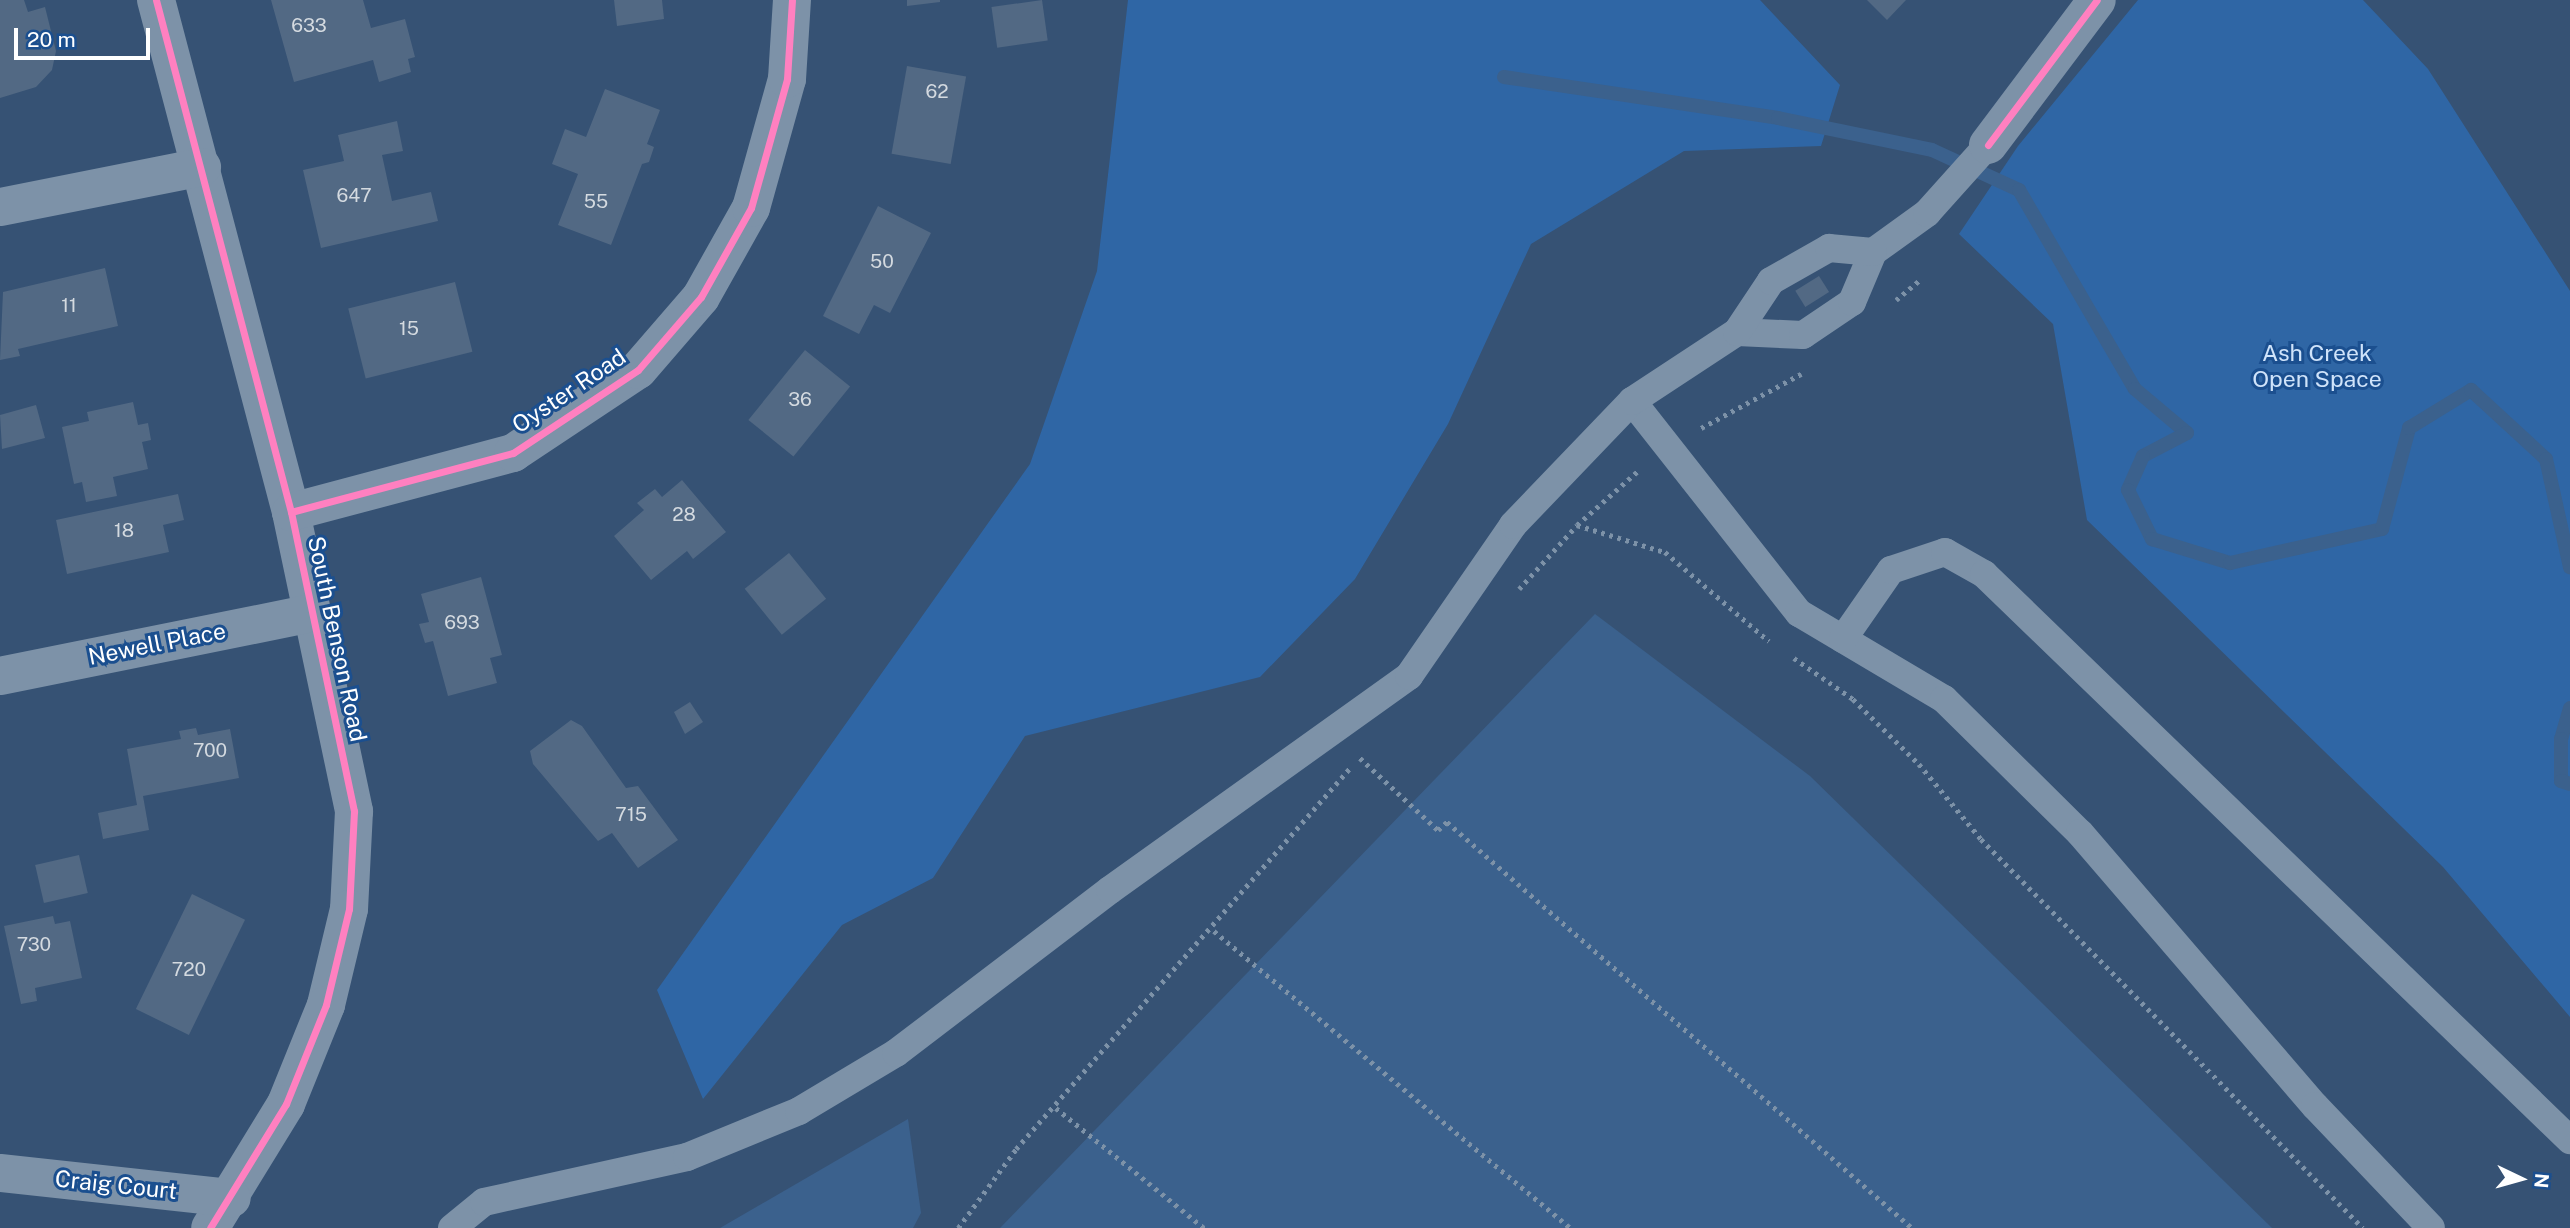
<!DOCTYPE html>
<html>
<head>
<meta charset="utf-8">
<style>
	body { margin:0 }
	#map { position:relative; width:2570px; height:1228px; overflow:hidden; background:#365274; font-family:"Public Sans",sans-serif }
	div>[style] { position:absolute }
	.green>* { inset:0; background:#2f66a5 }
	.water>* { inset:0; background:#3b618d }
	.stream>* { height:14px; margin:-7px; padding:0 7px; transform-origin:7px; border-radius:7px; background:#3b618d }
	.building>* { inset:0; background:#526984; transform-origin:0 0 }
	.path>* { height:4.5px; margin-top:-2.25px; transform-origin:0; background:repeating-linear-gradient(90deg,#7d92a8 0 3.5px,transparent 0 8.5px) }
	.service>* { height:28px; margin:-14px; padding:0 14px; transform-origin:14px; border-radius:14px; background:#7d92a8 }
	.minor>* { height:38px; margin:-19px; padding:0 19px; transform-origin:19px; border-radius:19px; background:#7d92a8 }
	.cycleway>* { height:7px; margin:-3.5px; padding:0 3.5px; transform-origin:3.5px; border-radius:3.5px; background:#ff80c0 }
	span { translate:-50% -50%; white-space:nowrap; text-align:center; line-height:1.15; -webkit-text-stroke:6px #1b4f8f; paint-order:stroke }
	.number-label { font-size:19px; color:#d4dae0 }
	.number-label span { -webkit-text-stroke-width:0 }
	.park-label { font-size:23px; color:#cfe3fa }
	.street-label { font-size:23px; color:#fff }
	.north { position:absolute; left:2486px; top:1144px; width:70px; height:70px; -webkit-text-stroke:5px #1b4f8f; paint-order:stroke; rotate:95deg; font-size:19px; font-weight:700; line-height:28px; text-align:center; color:#fff }
	.north::after { content:''; display:block; margin:auto; width:24px; height:32px; background:#fff; clip-path:polygon(50% 0,100% 100%,50% 72%,0 100%) }
	.scale { position:absolute; left:14px; top:28px; width:136px; height:32px; box-sizing:border-box; border:4px solid #fff; border-top:0; padding-left:9px; font-size:21px; line-height:24px; white-space:nowrap; color:#fff; -webkit-text-stroke:5px #1b4f8f; paint-order:stroke }
</style>
</head>
<body>
<div id="map">
	<div class="green">
		<i style="clip-path:polygon(1128px 0,1760px 0,1840px 85px,1821px 146px,1684px 151px,1531px 244px,1448px 424px,1355px 579px,1260px 677px,1025px 736px,933px 878px,842px 925px,703px 1099px,657px 990px,1030px 464px,1097px 271px)"></i>
		<i style="clip-path:polygon(2138px 0,2363px 0,2428px 69px,2570px 291px,2570px 1017px,2443px 867px,2087px 520px,2053px 324px,1959px 234px,2018px 146px)"></i>
	</div>
	<div class="water">
		<i style="clip-path:polygon(1595px 614px,1810px 776px,2272px 1228px,1000px 1228px)"></i>
		<i style="clip-path:polygon(908px 1119px,921px 1213px,913px 1228px,720px 1228px)"></i>
	</div>
	<div class="stream">
		<i style="left:1504px;top:77px;width:277px;rotate:8.5deg"></i>
		<i style="left:1778px;top:118px;width:157px;rotate:11.7deg"></i>
		<i style="left:1932px;top:150px;width:96px;rotate:24.7deg"></i>
		<i style="left:2019px;top:190px;width:230px;rotate:59.8deg"></i>
		<i style="left:2135px;top:389px;width:68px;rotate:40.2deg"></i>
		<i style="left:2187px;top:433px;width:50px;rotate:152.4deg"></i>
		<i style="left:2143px;top:456px;width:37px;rotate:114deg"></i>
		<i style="left:2128px;top:490px;width:55px;rotate:63.9deg"></i>
		<i style="left:2152px;top:539px;width:82px;rotate:17.1deg"></i>
		<i style="left:2230px;top:563px;width:156px;rotate:-12.6deg"></i>
		<i style="left:2382px;top:529px;width:105px;rotate:-75deg"></i>
		<i style="left:2409px;top:428px;width:73px;rotate:-31.5deg"></i>
		<i style="left:2471px;top:390px;width:102px;rotate:42.6deg"></i>
		<i style="left:2546px;top:459px;width:111px;rotate:77.5deg"></i>
		<i style="left:2570px;top:708px;width:32px;rotate:106deg"></i>
		<i style="left:2561px;top:739px;width:42px;rotate:90deg"></i>
		<i style="left:2561px;top:781px;width:9px;rotate:18deg"></i>
	</div>
	<div class="building">
		<i style="clip-path:polygon(0 0,24px 0,28px 12px,45px 7px,56px 51px,52px 70px,36px 87px,0 98px)"></i>
		<i style="clip-path:polygon(271px 0,363px 0,371px 28px,405px 19px,415px 57px,408px 59px,411px 72px,379px 82px,373px 60px,294px 82px)"></i>
		<i style="clip-path:polygon(614px 0,662px 0,664px 19px,617px 26px)"></i>
		<i style="clip-path:polygon(907px 0,940px 0,940px 2px,907px 6px)"></i>
		<i style="left:1042px;top:0;width:41px;height:51px;rotate:82deg"></i>
		<i style="clip-path:polygon(1867px 0,1906px 0,1887px 20px)"></i>
		<i style="left:907px;top:66px;width:60px;height:89px;rotate:10deg"></i>
		<i style="clip-path:polygon(605px 89px,660px 110px,647px 144px,654px 147px,649px 162px,642px 164px,611px 245px,558px 225px,578px 174px,552px 164px,565px 129px,586px 137px)"></i>
		<i style="clip-path:polygon(397px 121px,403px 151px,382px 155px,392px 201px,431px 192px,438px 221px,321px 248px,303px 170px,344px 161px,338px 135px)"></i>
		<i style="clip-path:polygon(878px 206px,931px 233px,890px 313px,874px 305px,859px 334px,823px 316px)"></i>
		<i style="clip-path:polygon(105px 268px,118px 326px,18px 349px,20px 356px,0 360px,3px 292px)"></i>
		<i style="left:1819px;top:276px;width:19px;height:28px;rotate:58deg"></i>
		<i style="left:455px;top:282px;width:72px;height:110px;rotate:76deg"></i>
		<i style="left:805px;top:350px;width:58px;height:90px;rotate:39deg"></i>
		<i style="clip-path:polygon(133px 402px,138px 425px,148px 423px,151px 440px,142px 442px,148px 469px,113px 477px,117px 496px,86px 502px,82px 482px,74px 484px,62px 427px,89px 421px,87px 412px)"></i>
		<i style="clip-path:polygon(36px 405px,45px 438px,2px 449px,0 415px)"></i>
		<i style="clip-path:polygon(682px 480px,726px 532px,693px 559px,687px 551px,651px 580px,614px 536px,644px 510px,637px 503px,655px 489px,662px 497px)"></i>
		<i style="clip-path:polygon(178px 494px,184px 520px,163px 525px,169px 552px,67px 574px,56px 520px)"></i>
		<i style="left:789px;top:553px;width:59px;height:57px;rotate:51deg"></i>
		<i style="clip-path:polygon(481px 577px,502px 655px,490px 658px,497px 683px,448px 696px,433px 641px,425px 643px,419px 624px,429px 622px,421px 594px)"></i>
		<i style="clip-path:polygon(690px 702px,703px 722px,685px 734px,674px 712px)"></i>
		<i style="clip-path:polygon(571px 720px,582px 726px,626px 788px,638px 786px,678px 840px,638px 868px,612px 833px,598px 841px,533px 764px,530px 751px)"></i>
		<i style="clip-path:polygon(196px 728px,198px 735px,230px 729px,239px 778px,143px 796px,149px 830px,103px 839px,98px 813px,137px 805px,127px 749px,181px 739px,179px 731px)"></i>
		<i style="left:79px;top:855px;width:39px;height:45px;rotate:77deg"></i>
		<i style="left:192px;top:894px;width:59px;height:128px;rotate:26deg"></i>
		<i style="clip-path:polygon(53px 916px,55px 924px,70px 921px,82px 978px,35px 988px,37px 1001px,21px 1004px,4px 926px)"></i>
	</div>
	<div class="path">
		<i style="left:1896px;top:300px;width:30px;rotate:-40deg"></i>
		<i style="left:1701px;top:428px;width:114px;rotate:-28.4deg"></i>
		<i style="left:1577px;top:525px;width:92px;rotate:17.1deg"></i>
		<i style="left:1665px;top:552px;width:137px;rotate:40.6deg"></i>
		<i style="left:1519px;top:589px;width:86px;rotate:-47.8deg"></i>
		<i style="left:1577px;top:525px;width:83px;rotate:-41.6deg"></i>
		<i style="left:1794px;top:658px;width:72px;rotate:34.8deg"></i>
		<i style="left:1853px;top:699px;width:93px;rotate:44.6deg"></i>
		<i style="left:1919px;top:764px;width:97px;rotate:50.4deg"></i>
		<i style="left:1981px;top:839px;width:545px;rotate:45.52deg"></i>
		<i style="left:1360px;top:758px;width:106px;rotate:42.7deg"></i>
		<i style="left:1438px;top:830px;width:12px;rotate:-42deg"></i>
		<i style="left:1447px;top:822px;width:617px;rotate:41.12deg"></i>
		<i style="left:1214px;top:931px;width:464px;rotate:39.8deg"></i>
		<i style="left:1056px;top:1108px;width:191px;rotate:39deg"></i>
		<i style="left:958px;top:1228px;width:98px;rotate:-53.7deg"></i>
		<i style="left:1016px;top:1149px;width:507px;rotate:-48.76deg"></i>
	</div>
	<div class="service">
		<i style="left:1737px;top:332px;width:66px;rotate:2.6deg"></i>
		<i style="left:1803px;top:335px;width:59px;rotate:-34deg"></i>
		<i style="left:1852px;top:302px;width:54px;rotate:-67.2deg"></i>
		<i style="left:1873px;top:252px;width:67px;rotate:-35.8deg"></i>
		<i style="left:1927px;top:213px;width:91px;rotate:-48.1deg"></i>
		<i style="left:1632px;top:401px;width:270px;rotate:51.8deg"></i>
		<i style="left:1799px;top:613px;width:169px;rotate:30.7deg"></i>
		<i style="left:1944px;top:699px;width:191px;rotate:44.6deg"></i>
		<i style="left:2080px;top:833px;width:360px;rotate:49.3deg"></i>
		<i style="left:2315px;top:1106px;width:168px;rotate:46.4deg"></i>
		<i style="left:1843px;top:639px;width:84px;rotate:-55.2deg"></i>
		<i style="left:1891px;top:570px;width:57px;rotate:-18.4deg"></i>
		<i style="left:1945px;top:552px;width:45px;rotate:29.4deg"></i>
		<i style="left:1984px;top:574px;width:815px;rotate:44.01deg"></i>
		<i style="left:452px;top:1228px;width:41px;rotate:-39.1deg"></i>
		<i style="left:484px;top:1202px;width:208px;rotate:-12.5deg"></i>
		<i style="left:687px;top:1157px;width:121px;rotate:-22.3deg"></i>
		<i style="left:799px;top:1111px;width:113px;rotate:-30.9deg"></i>
		<i style="left:896px;top:1053px;width:269px;rotate:-37.3deg"></i>
		<i style="left:1110px;top:890px;width:368px;rotate:-35.6deg"></i>
		<i style="left:1409px;top:676px;width:183px;rotate:-55.4deg"></i>
		<i style="left:1513px;top:525px;width:172px;rotate:-46.2deg"></i>
		<i style="left:1632px;top:401px;width:126px;rotate:-33.3deg"></i>
		<i style="left:1737px;top:332px;width:61px;rotate:-56.3deg"></i>
		<i style="left:1771px;top:281px;width:67px;rotate:-29.6deg"></i>
		<i style="left:1829px;top:248px;width:44px;rotate:5.2deg"></i>
	</div>
	<div class="minor">
		<i style="left:156px;top:0;width:529px;rotate:75.23deg"></i>
		<i style="left:291px;top:512px;width:306px;rotate:78.1deg"></i>
		<i style="left:354px;top:811px;width:98px;rotate:92.9deg"></i>
		<i style="left:349px;top:909px;width:99px;rotate:103.5deg"></i>
		<i style="left:326px;top:1005px;width:107px;rotate:112deg"></i>
		<i style="left:286px;top:1104px;width:145px;rotate:121.5deg"></i>
		<i style="left:1988px;top:145px;width:181px;rotate:-53.1deg"></i>
		<i style="left:0;top:207px;width:206px;rotate:-11.2deg"></i>
		<i style="left:291px;top:512px;width:230px;rotate:-14.9deg"></i>
		<i style="left:513px;top:453px;width:150px;rotate:-33.6deg"></i>
		<i style="left:638px;top:370px;width:96px;rotate:-49.2deg"></i>
		<i style="left:701px;top:297px;width:102px;rotate:-60.7deg"></i>
		<i style="left:751px;top:208px;width:134px;rotate:-74.4deg"></i>
		<i style="left:787px;top:79px;width:79px;rotate:-86.4deg"></i>
		<i style="left:0;top:676px;width:319px;rotate:-11.4deg"></i>
		<i style="left:0;top:1173px;width:233px;rotate:6.2deg"></i>
	</div>
	<div class="cycleway">
		<i style="left:156px;top:0;width:529px;rotate:75.23deg"></i>
		<i style="left:291px;top:512px;width:306px;rotate:78.1deg"></i>
		<i style="left:354px;top:811px;width:98px;rotate:92.9deg"></i>
		<i style="left:349px;top:909px;width:99px;rotate:103.5deg"></i>
		<i style="left:326px;top:1005px;width:107px;rotate:112deg"></i>
		<i style="left:286px;top:1104px;width:145px;rotate:121.5deg"></i>
		<i style="left:1988px;top:145px;width:181px;rotate:-53.1deg"></i>
		<i style="left:291px;top:512px;width:230px;rotate:-14.9deg"></i>
		<i style="left:513px;top:453px;width:150px;rotate:-33.6deg"></i>
		<i style="left:638px;top:370px;width:96px;rotate:-49.2deg"></i>
		<i style="left:701px;top:297px;width:102px;rotate:-60.7deg"></i>
		<i style="left:751px;top:208px;width:134px;rotate:-74.4deg"></i>
		<i style="left:787px;top:79px;width:79px;rotate:-86.4deg"></i>
	</div>
	<div class="number-label">
		<span style="left:309px;top:26px">633</span>
		<span style="left:937px;top:92px">62</span>
		<span style="left:354px;top:196px">647</span>
		<span style="left:596px;top:202px">55</span>
		<span style="left:882px;top:262px">50</span>
		<span style="left:69px;top:306px">11</span>
		<span style="left:409px;top:329px">15</span>
		<span style="left:800px;top:400px">36</span>
		<span style="left:684px;top:515px">28</span>
		<span style="left:124px;top:531px">18</span>
		<span style="left:462px;top:623px">693</span>
		<span style="left:210px;top:751px">700</span>
		<span style="left:631px;top:815px">715</span>
		<span style="left:34px;top:945px">730</span>
		<span style="left:189px;top:970px">720</span>
	</div>
	<div class="park-label">
		<span style="left:2317px;top:366px">Ash Creek<br>Open Space</span>
	</div>
	<div class="street-label">
		<span style="left:569px;top:391px;rotate:-34deg">Oyster Road</span>
		<span style="left:337px;top:639px;rotate:78deg">South Benson Road</span>
		<span style="left:157px;top:644px;rotate:-11deg">Newell Place</span>
		<span style="left:116px;top:1185px;rotate:6deg">Craig Court</span>
	</div>
	<div class="north">N</div>
	<div class="scale">20 m</div>
</div>
</body>
</html>
